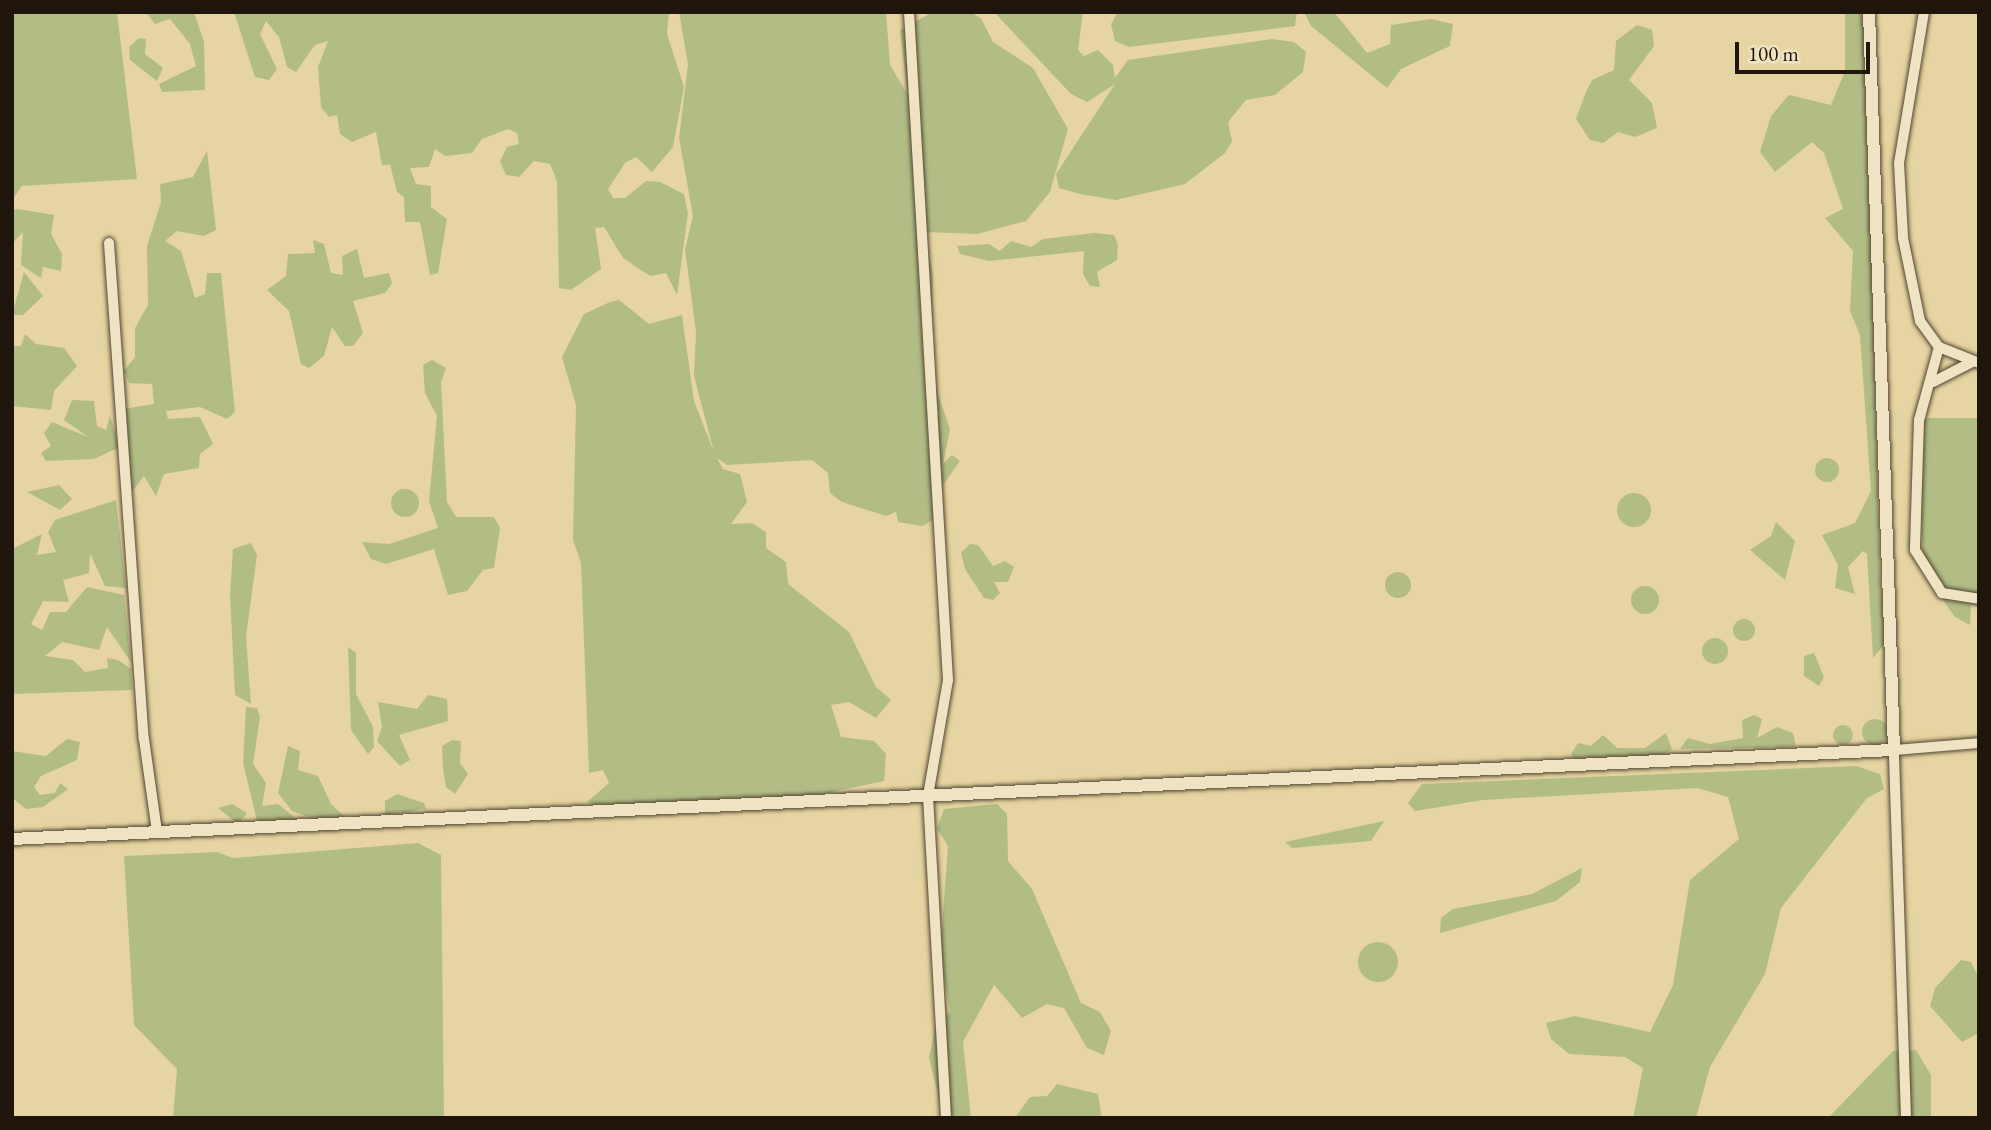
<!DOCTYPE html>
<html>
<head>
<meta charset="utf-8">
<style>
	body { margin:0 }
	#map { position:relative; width:1991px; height:1130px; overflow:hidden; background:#e6d4a2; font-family:"EB Garamond",serif }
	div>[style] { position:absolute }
	.green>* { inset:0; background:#b2bd86 }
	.round { border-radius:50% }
	.roads { filter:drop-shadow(0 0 2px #514531) drop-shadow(0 0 2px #514531) }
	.minor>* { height:10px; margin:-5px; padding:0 5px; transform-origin:5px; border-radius:5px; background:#efe3c3 }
	.tertiary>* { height:12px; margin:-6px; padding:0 6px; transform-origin:6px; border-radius:6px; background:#efe3c3 }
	span { translate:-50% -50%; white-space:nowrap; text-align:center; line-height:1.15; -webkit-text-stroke:7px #efe3c3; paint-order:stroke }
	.frame { position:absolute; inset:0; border:14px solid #1f150b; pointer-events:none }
	.scale { position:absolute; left:1735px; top:42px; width:135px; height:32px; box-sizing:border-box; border:4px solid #1f150b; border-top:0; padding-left:9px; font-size:21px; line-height:24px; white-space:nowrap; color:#1f150b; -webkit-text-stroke:5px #efe3c3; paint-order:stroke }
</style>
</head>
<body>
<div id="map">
	<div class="green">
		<i style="clip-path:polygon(12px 12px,117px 12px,137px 179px,22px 186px,12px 200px)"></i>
		<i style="clip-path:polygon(146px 12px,194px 12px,204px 42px,205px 90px,162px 92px,159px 84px,196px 66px,190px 44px,170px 19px,155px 24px)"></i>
		<i style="clip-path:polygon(234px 12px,669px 12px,667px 34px,684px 87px,673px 147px,652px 172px,636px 157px,625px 163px,608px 189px,613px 198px,625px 198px,646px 181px,660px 182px,684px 194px,688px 213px,677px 295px,666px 273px,650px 276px,623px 258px,604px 227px,595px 228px,601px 269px,571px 290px,559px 288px,557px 181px,550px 164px,534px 161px,519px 177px,506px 175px,500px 161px,507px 147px,519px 144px,517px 133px,508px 129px,482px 139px,472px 153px,445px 156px,435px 149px,429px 167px,410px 168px,416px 184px,431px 186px,431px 207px,447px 219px,438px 273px,430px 275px,420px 222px,405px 222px,404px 197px,397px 192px,390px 165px,382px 165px,376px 132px,352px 142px,340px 134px,337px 115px,329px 117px,321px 107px,318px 67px,328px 41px,315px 45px,296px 72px,287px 67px,279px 37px,266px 21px,260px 34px,277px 69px,269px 80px,255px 77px)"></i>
		<i style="clip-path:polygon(679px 12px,886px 12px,890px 65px,908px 95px,900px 30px,933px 12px,970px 12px,981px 18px,993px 42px,1033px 68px,1068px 129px,1050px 192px,1026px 221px,977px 234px,925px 232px,933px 275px,931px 374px,950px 429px,943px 464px,952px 455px,960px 461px,943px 485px,939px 517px,922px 526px,898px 522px,896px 512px,886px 516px,842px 502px,830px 493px,828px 473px,812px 460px,727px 465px,717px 458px,723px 469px,740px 474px,747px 502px,731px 524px,752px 523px,766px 532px,766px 548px,786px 562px,788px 584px,849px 632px,876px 687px,891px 700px,876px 718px,849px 702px,831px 705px,841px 737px,874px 741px,886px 754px,884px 781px,818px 795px,598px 807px,587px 802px,609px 783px,603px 770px,589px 773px,581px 563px,573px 540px,576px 405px,562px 357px,584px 314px,610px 302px,619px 300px,649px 324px,682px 315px,694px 401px,714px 452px,694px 376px,696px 332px,685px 249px,693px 216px,679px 138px,688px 64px)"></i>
		<i style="clip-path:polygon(994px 12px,1083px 12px,1078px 50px,1084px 56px,1098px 50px,1113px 65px,1115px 78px,1128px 60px,1272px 39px,1294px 42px,1306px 52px,1303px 72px,1275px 95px,1246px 100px,1228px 122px,1232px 141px,1225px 153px,1185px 184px,1116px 200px,1080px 194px,1059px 188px,1056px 174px,1115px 84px,1087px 102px,1071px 94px)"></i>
		<i style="clip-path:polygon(1118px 12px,1297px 12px,1295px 26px,1129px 47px,1115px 41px,1111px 24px)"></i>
		<i style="clip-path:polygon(1304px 12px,1334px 12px,1367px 53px,1390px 44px,1391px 25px,1431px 19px,1453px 24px,1450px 46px,1401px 69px,1387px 88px,1311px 26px)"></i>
		<i style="clip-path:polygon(1845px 12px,1861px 12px,1866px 42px,1880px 581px,1888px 640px,1873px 658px,1867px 554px,1863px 551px,1848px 567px,1855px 594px,1835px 588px,1838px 565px,1822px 535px,1855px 523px,1871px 491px,1860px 335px,1850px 311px,1853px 251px,1825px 218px,1843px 209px,1824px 153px,1812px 142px,1775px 172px,1760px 152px,1771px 116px,1789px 95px,1831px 105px,1845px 71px)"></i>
		<i style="clip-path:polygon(1637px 25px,1652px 30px,1654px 46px,1629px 80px,1652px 103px,1657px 128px,1635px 137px,1618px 132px,1603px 143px,1590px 140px,1576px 119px,1586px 92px,1592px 80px,1614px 70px,1616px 41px)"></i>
		<i style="clip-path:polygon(139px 38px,146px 39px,145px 54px,163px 68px,157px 81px,130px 60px,129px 47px)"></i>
		<i style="clip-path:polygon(207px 151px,216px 230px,204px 236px,177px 231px,165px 241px,181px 251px,195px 298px,205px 294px,207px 273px,221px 273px,235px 412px,227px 419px,200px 407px,166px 411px,168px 419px,200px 417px,213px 444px,200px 454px,199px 468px,164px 474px,156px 496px,144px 476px,132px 492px,123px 409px,154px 404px,152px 384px,129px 383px,124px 371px,135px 357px,135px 328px,148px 305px,147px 246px,161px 202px,160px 184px,193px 177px)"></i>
		<i style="clip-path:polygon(18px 209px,54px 215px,51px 234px,62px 254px,61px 271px,43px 267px,41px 278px,21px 265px,23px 232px,12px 244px,12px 210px)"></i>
		<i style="clip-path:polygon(1094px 233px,1114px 235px,1118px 245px,1117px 260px,1097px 272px,1100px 287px,1090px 286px,1083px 274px,1084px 251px,989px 261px,960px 254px,957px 246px,989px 244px,1000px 251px,1011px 241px,1031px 247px,1043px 239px)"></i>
		<i style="clip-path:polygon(313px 240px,324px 244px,331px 273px,343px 275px,342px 256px,357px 249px,364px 278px,389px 273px,392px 283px,385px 293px,353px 301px,363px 333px,353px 346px,345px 346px,332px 327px,324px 356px,309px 368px,301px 364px,289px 311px,267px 290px,286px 276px,288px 254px,315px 253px)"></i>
		<i style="clip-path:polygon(24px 272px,43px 296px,23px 315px,12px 315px)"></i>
		<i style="clip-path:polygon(25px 334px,36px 344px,64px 348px,77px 366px,54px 391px,51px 410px,12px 406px,12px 346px,21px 346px)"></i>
		<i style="clip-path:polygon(432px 360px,446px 368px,441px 382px,447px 502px,456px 517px,494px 517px,500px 528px,494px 568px,483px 570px,467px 591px,448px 595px,434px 549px,386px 564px,371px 559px,362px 542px,389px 544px,438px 528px,429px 501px,437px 416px,425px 393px,423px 365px)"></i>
		<i style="clip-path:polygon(72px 400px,94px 401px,97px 426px,106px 430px,110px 416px,120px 447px,94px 459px,46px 461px,41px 453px,51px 446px,44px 433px,52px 422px,88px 437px,64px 420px)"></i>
		<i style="clip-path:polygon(1928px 418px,1979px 418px,1979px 607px,1971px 604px,1970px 625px,1955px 617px,1924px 574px,1917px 427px)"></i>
		<i class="round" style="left:1815px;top:458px;width:24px;height:24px"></i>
		<i style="clip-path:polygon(59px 485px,72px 499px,60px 510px,27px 492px)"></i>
		<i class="round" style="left:391px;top:489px;width:28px;height:28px"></i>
		<i class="round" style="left:1617px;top:493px;width:34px;height:34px"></i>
		<i style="clip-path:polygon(116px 500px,126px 588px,105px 586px,90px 553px,89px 573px,63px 580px,69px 602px,43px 601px,31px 624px,42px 630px,50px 612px,66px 612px,87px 587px,124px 595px,131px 662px,107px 627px,99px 650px,62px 642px,45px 656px,73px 660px,85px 672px,108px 668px,107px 658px,118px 660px,131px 669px,132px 690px,12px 694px,12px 549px,42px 534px,37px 555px,56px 552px,48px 532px,55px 520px)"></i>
		<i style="clip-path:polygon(1776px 522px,1795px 541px,1785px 580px,1750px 550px,1771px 536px)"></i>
		<i style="clip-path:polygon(251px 543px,257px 555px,246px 637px,251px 704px,235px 695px,230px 595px,233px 549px)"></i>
		<i style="clip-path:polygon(970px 544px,978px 545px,993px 566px,1005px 561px,1014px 567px,1008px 582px,994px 582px,1000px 593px,993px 600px,984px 598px,965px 569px,961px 553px)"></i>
		<i class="round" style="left:1385px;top:572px;width:26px;height:26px"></i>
		<i class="round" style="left:1631px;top:586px;width:28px;height:28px"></i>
		<i class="round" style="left:1733px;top:619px;width:22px;height:22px"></i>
		<i class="round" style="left:1702px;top:638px;width:26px;height:26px"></i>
		<i style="clip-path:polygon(348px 647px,356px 653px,356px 694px,373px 727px,374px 747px,368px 754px,351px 730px)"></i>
		<i style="clip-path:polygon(1814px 653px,1824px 677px,1819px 686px,1804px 676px,1804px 656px)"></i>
		<i style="clip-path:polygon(428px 695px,447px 699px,448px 721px,399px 735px,410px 760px,400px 766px,377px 741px,382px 727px,378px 702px,417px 709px)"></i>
		<i style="clip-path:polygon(246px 707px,257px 708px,260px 717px,253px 764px,266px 783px,262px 806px,278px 804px,298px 820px,257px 821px,243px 763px)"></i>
		<i style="clip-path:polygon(1754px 715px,1762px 719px,1757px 738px,1777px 727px,1793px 733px,1796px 747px,1680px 749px,1688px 738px,1710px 744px,1743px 738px,1742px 720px)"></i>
		<i class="round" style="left:1862px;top:719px;width:26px;height:26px"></i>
		<i class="round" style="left:1833px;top:725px;width:20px;height:20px"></i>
		<i style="clip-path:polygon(1666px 733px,1672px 749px,1660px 758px,1575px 760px,1571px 754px,1578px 743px,1591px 746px,1603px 735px,1617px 748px,1645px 748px)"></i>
		<i style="clip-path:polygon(67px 739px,80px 742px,77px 760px,41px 776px,34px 787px,40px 795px,55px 793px,60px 783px,68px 789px,43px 807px,26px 809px,12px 798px,12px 751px,46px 756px)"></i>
		<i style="clip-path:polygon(452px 740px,461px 741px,460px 763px,468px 774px,455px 794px,446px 787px,443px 769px,442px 746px)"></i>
		<i style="clip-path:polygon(288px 746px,300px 751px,298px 770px,318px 776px,331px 804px,349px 821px,340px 828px,326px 832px,322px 822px,292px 811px,278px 793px)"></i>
		<i style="clip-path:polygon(1856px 766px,1880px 774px,1884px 789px,1867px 798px,1781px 908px,1765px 974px,1710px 1067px,1696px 1118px,1633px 1118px,1643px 1068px,1625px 1057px,1569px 1054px,1551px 1039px,1546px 1023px,1575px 1016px,1650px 1032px,1673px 985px,1690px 880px,1739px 839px,1728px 797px,1697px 788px,1483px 800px,1415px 811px,1408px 803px,1422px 784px)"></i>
		<i style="clip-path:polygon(397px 794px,424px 803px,426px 809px,385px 815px,385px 801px)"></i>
		<i style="clip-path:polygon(232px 804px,247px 813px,238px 824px,218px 808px)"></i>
		<i style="clip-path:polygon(997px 804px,1007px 814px,1008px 861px,1032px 889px,1081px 1003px,1100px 1012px,1111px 1031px,1104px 1055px,1087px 1048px,1064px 1008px,1047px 1004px,1022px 1018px,994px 985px,963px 1042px,971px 1118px,944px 1118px,929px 1058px,936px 1024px,950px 1011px,940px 956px,948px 846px,937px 829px,944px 809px)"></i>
		<i style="clip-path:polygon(1384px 821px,1371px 841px,1292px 848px,1285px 842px)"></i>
		<i style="clip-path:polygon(418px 843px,441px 855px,444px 1118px,173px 1118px,177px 1069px,134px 1025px,124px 856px,217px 852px,233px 858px)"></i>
		<i style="clip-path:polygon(1582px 868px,1580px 882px,1556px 901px,1440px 933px,1441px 918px,1453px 909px,1532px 894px)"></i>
		<i class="round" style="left:1358px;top:942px;width:40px;height:40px"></i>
		<i style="clip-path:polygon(1961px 960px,1971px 962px,1977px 975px,1979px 1000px,1979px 1033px,1962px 1042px,1930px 1006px,1935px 988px)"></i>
		<i style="clip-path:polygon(1916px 1050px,1931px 1075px,1931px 1118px,1828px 1118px,1893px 1051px)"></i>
		<i style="clip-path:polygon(1057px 1084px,1098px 1094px,1102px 1118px,1015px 1118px,1030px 1097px,1047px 1096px)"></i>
	</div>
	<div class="roads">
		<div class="minor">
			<i style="left:909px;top:12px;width:669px;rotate:86.66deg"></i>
			<i style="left:948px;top:680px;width:118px;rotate:99.8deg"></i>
			<i style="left:928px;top:796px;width:323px;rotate:86.8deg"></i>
			<i style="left:1924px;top:12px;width:153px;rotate:99.4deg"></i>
			<i style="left:1899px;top:163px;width:75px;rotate:86.9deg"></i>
			<i style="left:1903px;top:238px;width:85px;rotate:78.4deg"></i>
			<i style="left:1920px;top:321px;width:32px;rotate:54deg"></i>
			<i style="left:1939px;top:347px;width:43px;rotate:21.8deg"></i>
			<i style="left:109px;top:243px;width:497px;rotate:86deg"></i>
			<i style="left:144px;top:739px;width:94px;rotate:82deg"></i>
			<i style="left:1939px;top:347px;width:76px;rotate:105.3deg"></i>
			<i style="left:1919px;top:420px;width:130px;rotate:91.8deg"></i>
			<i style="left:1915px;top:550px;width:51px;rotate:57.9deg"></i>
			<i style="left:1942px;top:593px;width:37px;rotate:9deg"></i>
			<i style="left:1933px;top:382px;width:44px;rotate:-27.1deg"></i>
			<i style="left:1906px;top:1118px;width:368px;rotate:-91.9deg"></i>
			<i style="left:1894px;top:750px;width:85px;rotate:-4.7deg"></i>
		</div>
		<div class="tertiary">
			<i style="left:12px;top:839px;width:1884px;rotate:-2.71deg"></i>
			<i style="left:1894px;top:750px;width:738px;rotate:-91.94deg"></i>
		</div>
	</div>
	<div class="frame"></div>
	<div class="scale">100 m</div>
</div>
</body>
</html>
